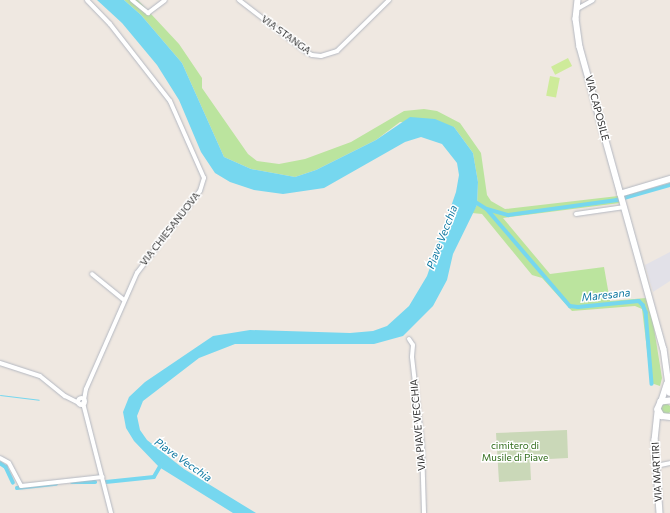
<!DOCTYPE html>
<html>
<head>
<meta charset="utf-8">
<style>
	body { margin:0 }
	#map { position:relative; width:670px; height:513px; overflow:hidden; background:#efe8e1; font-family:Commissioner,sans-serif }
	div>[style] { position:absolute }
	.industrial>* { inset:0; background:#e2e1e8 }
	.green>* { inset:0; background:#bbe49e }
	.round { border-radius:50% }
	.cemetery>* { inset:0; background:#cad8b8 }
	.pitch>* { inset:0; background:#ceeb9a; transform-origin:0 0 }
	.water>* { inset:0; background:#76d7ef }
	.stream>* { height:1px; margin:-0.5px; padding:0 0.5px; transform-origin:0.5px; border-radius:0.5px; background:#76d7ef }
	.canal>* { height:3.5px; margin:-1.75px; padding:0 1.75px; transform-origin:1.75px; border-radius:1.75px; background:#76d7ef }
	.roads { filter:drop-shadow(0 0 1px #b4b8c1) drop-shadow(0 0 1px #b4b8c1) }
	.street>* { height:4px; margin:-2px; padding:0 2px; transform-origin:2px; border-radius:2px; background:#fff }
	.street>.ring { margin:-2px; padding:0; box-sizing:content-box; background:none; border:4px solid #fff; border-radius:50% }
	.secondary>* { height:5.5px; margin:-2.75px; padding:0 2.75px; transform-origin:2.75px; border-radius:2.75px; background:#fff }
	span { translate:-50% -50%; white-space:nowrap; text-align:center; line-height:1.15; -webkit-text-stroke:3px #fff; paint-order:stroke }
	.street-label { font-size:10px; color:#2e2e2e }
	.park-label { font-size:10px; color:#326d1c }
	.water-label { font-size:11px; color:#0f78a1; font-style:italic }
</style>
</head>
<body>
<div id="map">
	<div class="industrial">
		<i style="clip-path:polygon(670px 252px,670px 281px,653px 292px,645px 265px)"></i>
	</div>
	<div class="green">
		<i style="clip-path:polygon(124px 0,138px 0,179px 44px,202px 78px,202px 88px,248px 154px,257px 161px,279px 164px,305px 159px,351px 142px,404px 111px,424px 109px,437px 111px,460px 123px,481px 153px,487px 195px,491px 201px,505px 209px,618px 196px,620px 203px,503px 218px,550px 274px,604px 267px,610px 301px,646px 298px,653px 322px,662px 378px,660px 386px,651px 383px,642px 309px,635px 306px,572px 311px,542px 278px,532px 275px,482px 214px,472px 213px,477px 205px,478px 182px,473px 153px,454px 127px,400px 122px,376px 140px,316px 170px,295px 177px,251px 169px,224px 157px,182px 63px,141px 15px)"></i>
		<i class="round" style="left:661px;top:404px;width:10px;height:10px"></i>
	</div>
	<div class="cemetery">
		<i style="clip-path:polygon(567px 430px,568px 458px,530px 460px,531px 480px,499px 482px,496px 433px)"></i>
	</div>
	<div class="pitch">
		<i style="left:568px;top:58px;width:9px;height:19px;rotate:63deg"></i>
		<i style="left:550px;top:76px;width:10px;height:20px;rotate:11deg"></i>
	</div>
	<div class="water">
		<i style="clip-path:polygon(97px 0,124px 0,141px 15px,182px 63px,224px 157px,251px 169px,295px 177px,316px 170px,376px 140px,410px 117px,435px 119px,454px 127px,473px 153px,478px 182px,477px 205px,453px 254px,447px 280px,433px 306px,403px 336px,374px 344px,235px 344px,199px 358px,143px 401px,137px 416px,140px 430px,147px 440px,184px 469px,256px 513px,233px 513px,159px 467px,134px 441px,126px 428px,123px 412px,129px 397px,145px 382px,213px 336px,250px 330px,350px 333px,373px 331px,387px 326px,409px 306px,427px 276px,456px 192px,459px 175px,457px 163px,442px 144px,421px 137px,405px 142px,324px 188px,283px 194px,254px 190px,230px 182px,215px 173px,201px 152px,179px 100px,157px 65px,122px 23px)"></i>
	</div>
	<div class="stream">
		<i style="left:0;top:395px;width:39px;rotate:7deg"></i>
	</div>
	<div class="canal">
		<i style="left:474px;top:201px;width:15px;rotate:32deg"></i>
		<i style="left:487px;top:209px;width:22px;rotate:16deg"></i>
		<i style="left:508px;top:215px;width:110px;rotate:-7.8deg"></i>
		<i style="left:617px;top:200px;width:55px;rotate:-15.8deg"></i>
		<i style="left:487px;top:209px;width:128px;rotate:49.4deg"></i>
		<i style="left:570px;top:306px;width:8px;rotate:7deg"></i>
		<i style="left:578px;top:307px;width:61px;rotate:-5.6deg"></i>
		<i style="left:639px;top:301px;width:6px;rotate:45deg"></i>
		<i style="left:643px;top:305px;width:8px;rotate:67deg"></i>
		<i style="left:646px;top:312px;width:72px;rotate:85.2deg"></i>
		<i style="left:0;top:463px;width:7px;rotate:34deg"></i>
		<i style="left:6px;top:467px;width:17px;rotate:65deg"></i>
		<i style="left:72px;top:482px;width:23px"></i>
		<i style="left:106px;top:482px;width:48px;rotate:-5.9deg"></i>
		<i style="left:154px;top:477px;width:16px;rotate:-60deg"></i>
		<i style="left:17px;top:488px;width:39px;rotate:-6deg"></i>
	</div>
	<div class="roads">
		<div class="street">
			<i style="left:132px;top:0;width:21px;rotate:39deg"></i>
			<i style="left:148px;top:13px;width:21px;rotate:-37deg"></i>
			<i style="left:239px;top:0;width:83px;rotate:37.7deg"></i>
			<i style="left:305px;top:51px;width:8px;rotate:30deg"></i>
			<i style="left:312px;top:55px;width:9px;rotate:6deg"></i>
			<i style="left:321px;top:56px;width:17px;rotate:-17deg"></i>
			<i style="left:337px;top:51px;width:73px;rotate:-44.4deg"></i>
			<i style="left:577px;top:9px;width:18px;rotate:-29deg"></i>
			<i style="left:576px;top:214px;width:49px;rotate:-8.3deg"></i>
			<i style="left:92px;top:274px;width:41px;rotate:39.1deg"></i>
			<i style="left:409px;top:339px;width:7px;rotate:56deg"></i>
			<i style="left:413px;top:345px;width:12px;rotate:95deg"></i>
			<i style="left:412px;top:357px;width:89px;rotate:83.5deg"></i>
			<i style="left:422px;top:445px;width:68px;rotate:88.3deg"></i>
			<i style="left:0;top:363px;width:42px;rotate:18deg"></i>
			<i style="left:40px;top:376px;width:32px;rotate:39deg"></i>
			<i style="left:65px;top:396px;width:16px;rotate:27deg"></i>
			<i class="ring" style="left:77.5px;top:397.5px;width:3px;height:3px"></i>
			<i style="left:84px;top:400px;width:11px;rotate:-80deg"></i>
			<i style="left:86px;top:389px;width:127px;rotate:-66.3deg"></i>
			<i style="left:137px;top:273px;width:103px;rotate:-52.5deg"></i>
			<i style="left:200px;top:191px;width:14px;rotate:-73deg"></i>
			<i style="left:204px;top:178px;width:84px;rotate:-113.8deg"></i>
			<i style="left:170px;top:101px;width:98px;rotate:-127.9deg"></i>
			<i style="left:110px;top:24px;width:33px;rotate:-134deg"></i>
			<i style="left:83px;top:403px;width:114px;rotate:75.7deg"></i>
			<i style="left:0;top:458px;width:10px;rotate:29deg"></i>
			<i style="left:9px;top:463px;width:26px;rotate:62deg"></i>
			<i style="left:21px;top:486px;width:82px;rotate:-6.3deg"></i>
			<i style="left:656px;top:466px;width:14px;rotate:-12deg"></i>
		</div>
		<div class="secondary">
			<i style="left:578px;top:0;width:19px;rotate:96deg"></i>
			<i style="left:576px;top:19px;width:28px;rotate:82deg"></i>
			<i style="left:580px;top:47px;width:313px;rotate:74.5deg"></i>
			<i style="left:664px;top:349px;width:44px;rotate:82.2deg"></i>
			<i style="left:620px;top:194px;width:52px;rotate:-16.7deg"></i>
			<i style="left:670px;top:401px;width:9px;rotate:174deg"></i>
			<i style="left:661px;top:402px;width:8px;rotate:113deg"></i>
			<i style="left:658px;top:409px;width:8px;rotate:60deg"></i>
			<i style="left:662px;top:416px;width:8px;rotate:7deg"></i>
			<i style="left:661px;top:402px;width:19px;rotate:-72deg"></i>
			<i style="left:658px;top:412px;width:28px;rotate:96deg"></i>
			<i style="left:655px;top:440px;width:73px;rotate:86.1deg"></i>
		</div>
	</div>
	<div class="street-label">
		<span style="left:286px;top:35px;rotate:36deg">VIA STANGA</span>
		<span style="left:597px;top:108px;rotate:75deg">VIA CAPOSILE</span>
		<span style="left:170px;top:229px;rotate:-52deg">VIA CHIESANUOVA</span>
		<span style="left:418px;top:425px;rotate:-95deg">VIA PIAVE VECCHIA</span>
		<span style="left:657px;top:472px;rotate:-93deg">VIA MARTIRI</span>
	</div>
	<div class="park-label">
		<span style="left:515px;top:451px">cimitero di<br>Musile di Piave</span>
	</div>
	<div class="water-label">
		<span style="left:442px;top:237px;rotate:-69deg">Piave Vecchia</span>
		<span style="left:606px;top:295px;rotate:-6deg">Maresana</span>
		<span style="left:183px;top:460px;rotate:35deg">Piave Vecchia</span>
	</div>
</div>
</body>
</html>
